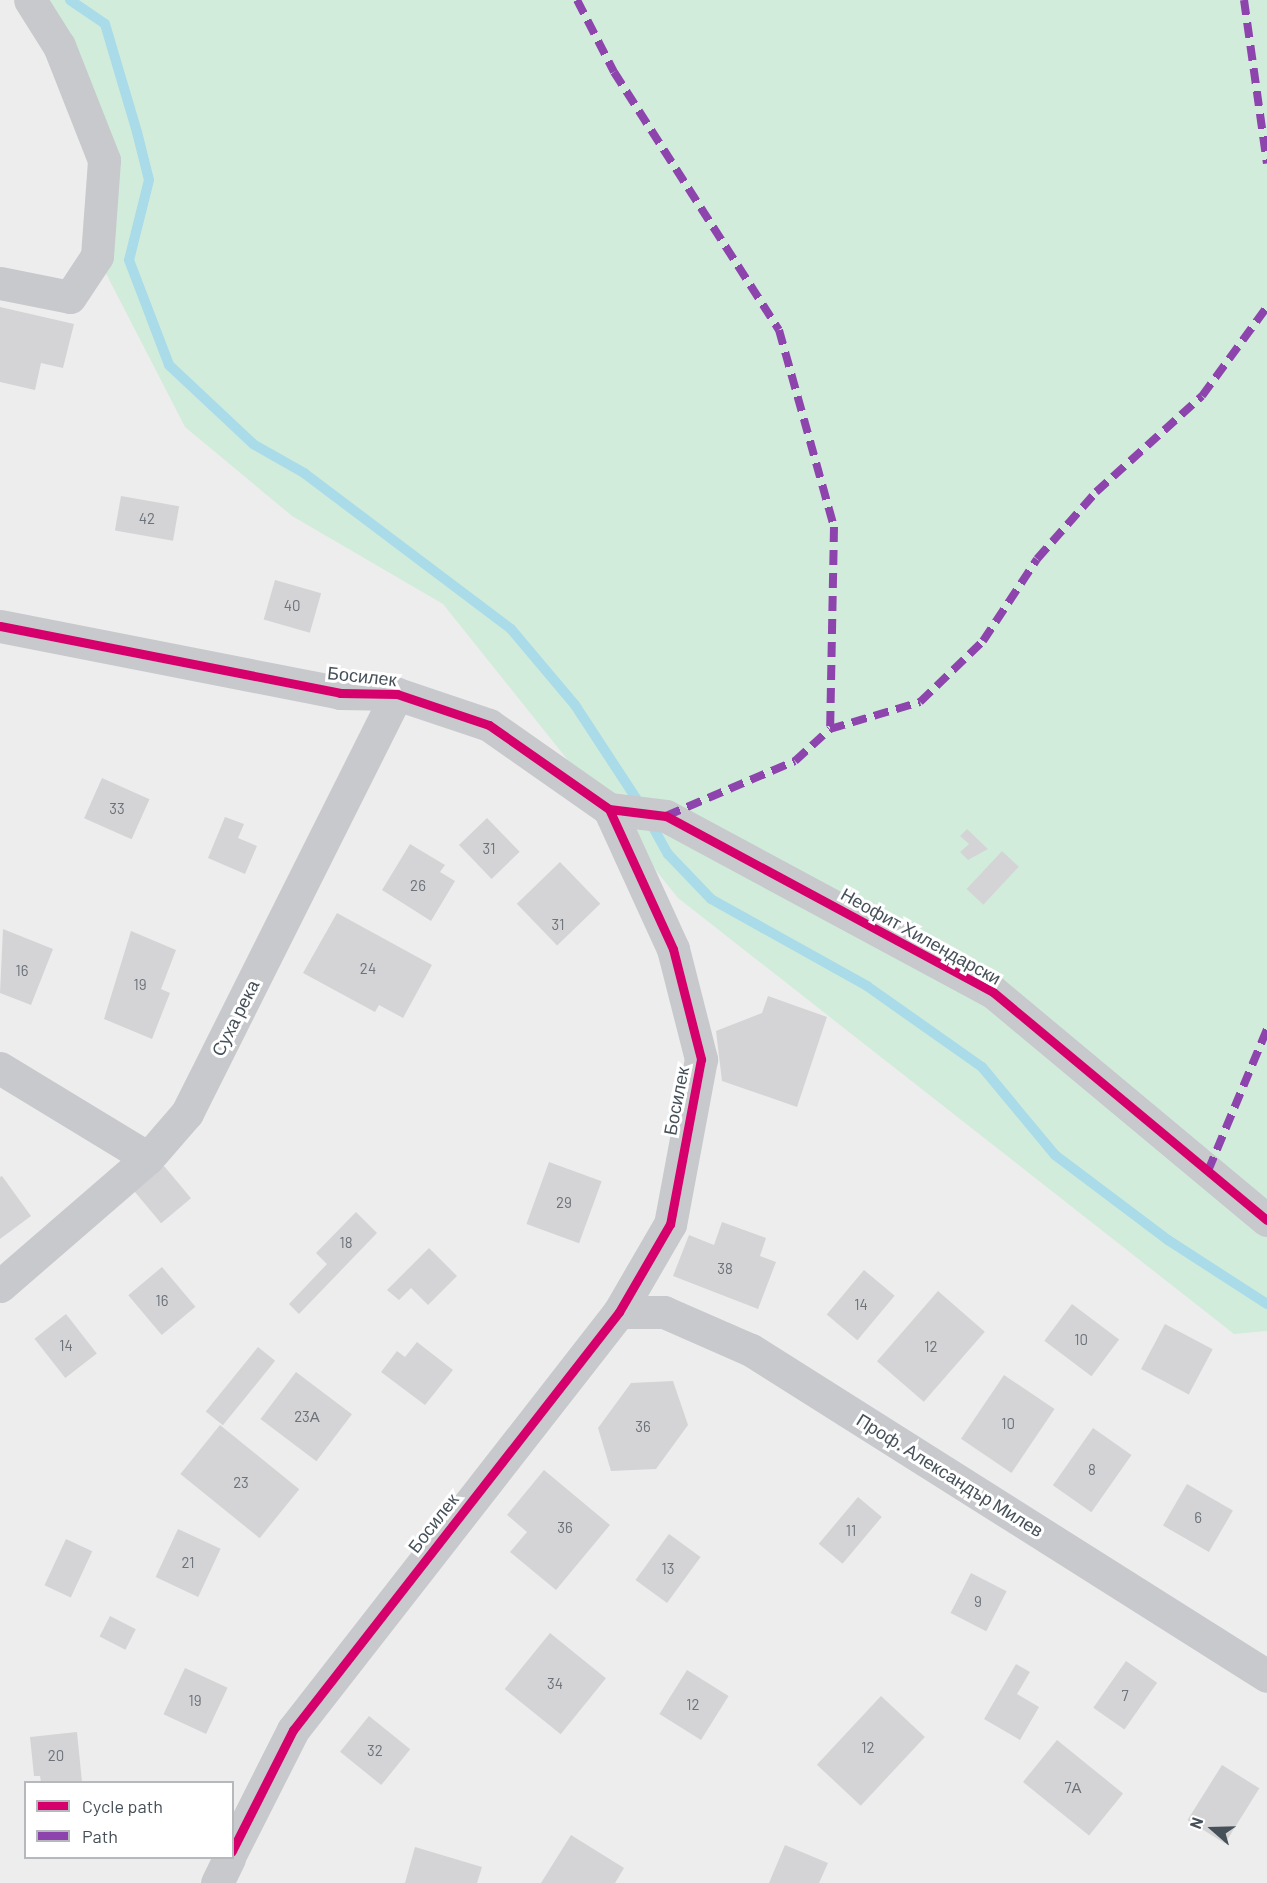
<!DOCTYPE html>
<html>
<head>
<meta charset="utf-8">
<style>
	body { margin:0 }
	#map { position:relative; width:1267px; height:1883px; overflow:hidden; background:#eeeded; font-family:Barlow,sans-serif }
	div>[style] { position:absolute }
	.green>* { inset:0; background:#d2ecdc }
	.stream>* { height:10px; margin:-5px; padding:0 5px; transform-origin:5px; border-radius:5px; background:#a9dbe8 }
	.building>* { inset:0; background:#d4d4d6; transform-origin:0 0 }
	.minor>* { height:33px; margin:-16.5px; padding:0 16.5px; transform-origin:16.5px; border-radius:16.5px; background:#c7c9cc }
	.quiet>* { height:8px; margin-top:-4px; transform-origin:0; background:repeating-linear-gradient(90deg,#8e44ad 0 15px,transparent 0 23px) }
	.cycleway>* { height:9px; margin:-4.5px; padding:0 4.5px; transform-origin:4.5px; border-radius:4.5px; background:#d6006c }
	span { translate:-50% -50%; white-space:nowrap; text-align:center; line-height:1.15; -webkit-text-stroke:6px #fff; paint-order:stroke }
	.number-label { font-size:15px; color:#6b727a }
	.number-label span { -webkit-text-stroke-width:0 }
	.street-label { font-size:18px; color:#465059 }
	.legend { position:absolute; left:24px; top:1781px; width:210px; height:78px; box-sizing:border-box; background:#fff; border:2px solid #b5b9bd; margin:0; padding:8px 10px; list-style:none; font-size:18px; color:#465059 }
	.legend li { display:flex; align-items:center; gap:12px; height:30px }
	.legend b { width:30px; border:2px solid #b5b9bd }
	.north { position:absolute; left:1183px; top:1799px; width:60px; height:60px; -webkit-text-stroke:4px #fff; paint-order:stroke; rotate:290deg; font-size:16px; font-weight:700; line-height:24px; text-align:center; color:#465059 }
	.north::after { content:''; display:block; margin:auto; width:21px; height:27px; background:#465059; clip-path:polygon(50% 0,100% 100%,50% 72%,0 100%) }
</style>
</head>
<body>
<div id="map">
	<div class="green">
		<i style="clip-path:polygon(30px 0,1267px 0,1267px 1331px,1234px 1334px,678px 898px,443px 604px,292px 516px,185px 427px,97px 256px,104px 160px)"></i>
	</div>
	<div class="stream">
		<i style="left:70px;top:0;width:42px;rotate:34.4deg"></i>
		<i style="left:105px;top:24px;width:113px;rotate:73.5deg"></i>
		<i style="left:137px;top:132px;width:49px;rotate:76deg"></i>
		<i style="left:149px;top:180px;width:82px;rotate:104deg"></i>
		<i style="left:129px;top:260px;width:112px;rotate:69.1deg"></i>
		<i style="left:169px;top:365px;width:115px;rotate:43.2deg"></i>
		<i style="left:253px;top:444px;width:59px;rotate:29.6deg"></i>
		<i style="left:304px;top:473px;width:259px;rotate:37deg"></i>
		<i style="left:511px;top:629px;width:99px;rotate:49.9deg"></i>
		<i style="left:575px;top:705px;width:121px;rotate:56.8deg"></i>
		<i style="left:649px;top:820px;width:39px;rotate:61deg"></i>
		<i style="left:668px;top:854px;width:62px;rotate:46.3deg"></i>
		<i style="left:711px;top:899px;width:179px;rotate:29.1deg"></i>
		<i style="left:867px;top:986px;width:141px;rotate:35.2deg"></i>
		<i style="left:982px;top:1067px;width:114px;rotate:50.3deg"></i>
		<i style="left:1055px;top:1155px;width:141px;rotate:37deg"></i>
		<i style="left:1168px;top:1240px;width:118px;rotate:32.9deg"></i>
	</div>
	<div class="building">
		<i style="clip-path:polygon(0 307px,74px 324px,63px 368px,41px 363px,35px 390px,0 382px)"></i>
		<i style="left:121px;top:496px;width:59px;height:35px;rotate:10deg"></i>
		<i style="left:275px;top:580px;width:48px;height:41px;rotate:16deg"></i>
		<i style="left:102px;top:778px;width:52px;height:44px;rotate:24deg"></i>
		<i style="clip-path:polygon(225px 817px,244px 824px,238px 838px,257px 846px,245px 874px,208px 858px)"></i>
		<i style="left:487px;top:818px;width:47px;height:39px;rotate:46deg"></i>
		<i style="clip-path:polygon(967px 829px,988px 849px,968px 860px,960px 852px,969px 844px,960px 836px)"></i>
		<i style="clip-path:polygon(410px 844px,445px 865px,440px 872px,455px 881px,431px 921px,382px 890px)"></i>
		<i style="left:1002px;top:851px;width:23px;height:52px;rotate:43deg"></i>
		<i style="left:560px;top:862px;width:58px;height:60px;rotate:46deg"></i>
		<i style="clip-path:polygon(337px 913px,432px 965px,403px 1018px,379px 1005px,375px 1012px,303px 973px)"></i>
		<i style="clip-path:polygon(3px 929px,53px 949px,31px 1005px,0 993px)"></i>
		<i style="clip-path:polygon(131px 931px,176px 950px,161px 989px,170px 993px,152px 1039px,104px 1019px)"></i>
		<i style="clip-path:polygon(768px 996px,827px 1017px,797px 1107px,722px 1081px,716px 1031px,762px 1013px)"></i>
		<i style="left:549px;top:1162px;width:56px;height:66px;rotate:20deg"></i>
		<i style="left:164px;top:1166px;width:42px;height:39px;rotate:50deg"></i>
		<i style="clip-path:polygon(2px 1176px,31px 1216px,0 1239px,0 1177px)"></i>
		<i style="clip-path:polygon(356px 1212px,377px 1233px,299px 1314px,289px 1304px,327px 1264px,316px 1253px)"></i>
		<i style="clip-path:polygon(722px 1222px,766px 1238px,760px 1256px,776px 1262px,758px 1309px,673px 1276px,689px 1235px,714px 1245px)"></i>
		<i style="clip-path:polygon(429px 1248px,457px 1276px,428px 1305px,411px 1288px,399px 1300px,387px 1290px)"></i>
		<i style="left:162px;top:1267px;width:52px;height:44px;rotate:50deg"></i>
		<i style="left:864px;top:1270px;width:40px;height:58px;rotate:40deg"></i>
		<i style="left:938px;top:1291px;width:62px;height:93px;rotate:41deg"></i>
		<i style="left:1072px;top:1304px;width:59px;height:46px;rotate:37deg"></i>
		<i style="left:66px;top:1314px;width:50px;height:40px;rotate:52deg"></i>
		<i style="left:1165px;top:1324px;width:54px;height:51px;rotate:28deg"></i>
		<i style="clip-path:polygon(417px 1342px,453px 1370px,425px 1405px,381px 1372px,397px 1351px,405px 1357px)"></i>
		<i style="left:258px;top:1347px;width:22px;height:83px;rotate:39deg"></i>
		<i style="left:296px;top:1372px;width:70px;height:59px;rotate:37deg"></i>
		<i style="left:1004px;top:1375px;width:61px;height:77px;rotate:34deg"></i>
		<i style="clip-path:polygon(673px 1381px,688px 1425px,656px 1469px,611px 1471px,598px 1428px,631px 1383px)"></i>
		<i style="left:220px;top:1425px;width:102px;height:63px;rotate:39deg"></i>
		<i style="left:1093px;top:1428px;width:47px;height:70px;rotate:35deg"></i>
		<i style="clip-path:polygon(544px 1470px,610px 1525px,556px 1590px,510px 1552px,527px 1532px,507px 1515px)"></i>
		<i style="left:1187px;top:1484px;width:53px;height:48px;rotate:30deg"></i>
		<i style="left:858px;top:1497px;width:31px;height:61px;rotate:40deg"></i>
		<i style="left:178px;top:1529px;width:47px;height:53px;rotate:25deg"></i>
		<i style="left:669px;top:1534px;width:39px;height:57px;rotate:36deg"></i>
		<i style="left:66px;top:1539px;width:29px;height:51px;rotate:25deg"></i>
		<i style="left:971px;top:1573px;width:40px;height:45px;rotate:27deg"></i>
		<i style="left:110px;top:1616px;width:29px;height:23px;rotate:27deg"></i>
		<i style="left:550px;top:1633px;width:72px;height:72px;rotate:39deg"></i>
		<i style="left:1126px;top:1661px;width:38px;height:57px;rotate:35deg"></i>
		<i style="clip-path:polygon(1016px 1664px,1030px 1672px,1017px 1694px,1039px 1707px,1020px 1740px,984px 1719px)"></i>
		<i style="left:185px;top:1668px;width:47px;height:51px;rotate:25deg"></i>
		<i style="left:687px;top:1670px;width:49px;height:52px;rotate:32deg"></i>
		<i style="left:881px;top:1696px;width:60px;height:94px;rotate:43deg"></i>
		<i style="left:369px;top:1716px;width:53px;height:46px;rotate:39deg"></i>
		<i style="clip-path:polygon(77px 1732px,82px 1782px,41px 1782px,40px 1776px,34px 1776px,30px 1737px)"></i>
		<i style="left:1057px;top:1740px;width:85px;height:54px;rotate:39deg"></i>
		<i style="left:1222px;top:1765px;width:44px;height:65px;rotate:32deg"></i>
		<i style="clip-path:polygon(571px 1835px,624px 1868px,615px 1883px,541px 1883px)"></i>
		<i style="clip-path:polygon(785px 1845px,828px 1863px,819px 1883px,769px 1883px)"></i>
		<i style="clip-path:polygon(415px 1847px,482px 1867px,477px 1883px,405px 1883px)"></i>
	</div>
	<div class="minor">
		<i style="left:0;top:283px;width:71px;rotate:11.3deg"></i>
		<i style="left:70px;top:297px;width:49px;rotate:-56.6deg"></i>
		<i style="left:97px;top:256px;width:96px;rotate:-85.8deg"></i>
		<i style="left:104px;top:160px;width:123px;rotate:-111.5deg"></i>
		<i style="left:59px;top:46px;width:54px;rotate:-122.2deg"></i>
		<i style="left:0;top:626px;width:347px;rotate:11.1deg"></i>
		<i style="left:340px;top:693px;width:57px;rotate:1deg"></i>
		<i style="left:397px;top:694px;width:97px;rotate:18.6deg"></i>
		<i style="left:489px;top:725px;width:146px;rotate:35deg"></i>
		<i style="left:609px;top:809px;width:154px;rotate:65.4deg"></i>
		<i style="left:673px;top:949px;width:114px;rotate:75.7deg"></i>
		<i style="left:701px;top:1059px;width:168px;rotate:100.6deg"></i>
		<i style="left:670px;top:1224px;width:102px;rotate:120.1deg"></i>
		<i style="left:619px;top:1312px;width:530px;rotate:127.95deg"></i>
		<i style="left:293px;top:1730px;width:136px;rotate:116.8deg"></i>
		<i style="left:609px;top:809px;width:57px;rotate:7deg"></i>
		<i style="left:666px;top:816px;width:371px;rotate:28.3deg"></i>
		<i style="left:993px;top:992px;width:356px;rotate:39.8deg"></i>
		<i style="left:0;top:1068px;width:173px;rotate:31.3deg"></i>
		<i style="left:0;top:1286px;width:196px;rotate:-40.9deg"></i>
		<i style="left:148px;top:1158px;width:60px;rotate:-49.1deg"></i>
		<i style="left:187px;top:1113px;width:469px;rotate:-63.4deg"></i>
		<i style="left:619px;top:1312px;width:45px"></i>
		<i style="left:664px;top:1312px;width:95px;rotate:23.6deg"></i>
		<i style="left:751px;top:1350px;width:610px;rotate:32.28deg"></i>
		<i style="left:217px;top:1883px;width:28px;rotate:-64deg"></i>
	</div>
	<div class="quiet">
		<i style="left:577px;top:0;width:81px;rotate:62.8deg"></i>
		<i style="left:614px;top:72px;width:306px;rotate:57.4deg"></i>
		<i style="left:779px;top:330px;width:205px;rotate:74.4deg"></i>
		<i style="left:834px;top:527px;width:202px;rotate:91.1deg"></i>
		<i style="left:1244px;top:0;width:165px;rotate:82deg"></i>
		<i style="left:666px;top:816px;width:140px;rotate:-23.1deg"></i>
		<i style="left:795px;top:761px;width:47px;rotate:-42.4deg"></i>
		<i style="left:830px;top:729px;width:94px;rotate:-16.7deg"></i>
		<i style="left:920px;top:702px;width:88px;rotate:-44.1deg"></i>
		<i style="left:983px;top:641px;width:98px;rotate:-56.6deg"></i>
		<i style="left:1037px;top:559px;width:89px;rotate:-48.6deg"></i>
		<i style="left:1096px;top:492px;width:143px;rotate:-42.2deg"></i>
		<i style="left:1202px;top:396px;width:110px;rotate:-53.9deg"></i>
		<i style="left:1208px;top:1171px;width:154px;rotate:-67.4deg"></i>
	</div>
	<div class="cycleway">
		<i style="left:0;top:626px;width:347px;rotate:11.1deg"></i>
		<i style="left:340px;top:693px;width:57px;rotate:1deg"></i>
		<i style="left:397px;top:694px;width:97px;rotate:18.6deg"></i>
		<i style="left:489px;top:725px;width:146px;rotate:35deg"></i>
		<i style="left:609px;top:809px;width:154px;rotate:65.4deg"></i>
		<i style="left:673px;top:949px;width:114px;rotate:75.7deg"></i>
		<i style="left:701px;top:1059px;width:168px;rotate:100.6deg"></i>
		<i style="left:670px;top:1224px;width:102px;rotate:120.1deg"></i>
		<i style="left:619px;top:1312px;width:530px;rotate:127.95deg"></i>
		<i style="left:293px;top:1730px;width:136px;rotate:116.8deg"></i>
		<i style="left:609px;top:809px;width:57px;rotate:7deg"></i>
		<i style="left:666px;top:816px;width:371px;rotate:28.3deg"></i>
		<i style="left:993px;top:992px;width:356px;rotate:39.8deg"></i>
	</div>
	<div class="number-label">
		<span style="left:147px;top:519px">42</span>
		<span style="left:292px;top:606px">40</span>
		<span style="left:117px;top:809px">33</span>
		<span style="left:489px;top:849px">31</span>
		<span style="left:418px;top:886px">26</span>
		<span style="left:558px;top:925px">31</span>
		<span style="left:368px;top:969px">24</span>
		<span style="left:22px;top:971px">16</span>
		<span style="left:140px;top:985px">19</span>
		<span style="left:564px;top:1203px">29</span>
		<span style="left:346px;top:1243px">18</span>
		<span style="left:725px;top:1269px">38</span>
		<span style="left:162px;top:1301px">16</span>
		<span style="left:861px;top:1305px">14</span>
		<span style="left:1081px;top:1340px">10</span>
		<span style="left:66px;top:1346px">14</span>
		<span style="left:931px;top:1347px">12</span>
		<span style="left:307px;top:1417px">23А</span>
		<span style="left:1008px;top:1424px">10</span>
		<span style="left:643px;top:1427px">36</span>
		<span style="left:1092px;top:1470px">8</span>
		<span style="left:241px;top:1483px">23</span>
		<span style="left:1198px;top:1518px">6</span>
		<span style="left:565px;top:1528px">36</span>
		<span style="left:851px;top:1531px">11</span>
		<span style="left:188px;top:1563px">21</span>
		<span style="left:668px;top:1569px">13</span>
		<span style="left:978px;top:1602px">9</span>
		<span style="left:555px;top:1684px">34</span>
		<span style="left:1125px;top:1696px">7</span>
		<span style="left:195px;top:1701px">19</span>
		<span style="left:693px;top:1705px">12</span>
		<span style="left:868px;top:1748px">12</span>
		<span style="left:375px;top:1751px">32</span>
		<span style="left:56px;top:1756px">20</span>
		<span style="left:1073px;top:1788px">7А</span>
	</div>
	<div class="street-label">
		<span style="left:362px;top:676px;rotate:6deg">Босилек</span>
		<span style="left:921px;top:936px;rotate:29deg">Неофит Хилендарски</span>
		<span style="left:235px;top:1018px;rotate:-63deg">Суха река</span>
		<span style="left:676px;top:1101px;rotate:-79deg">Босилек</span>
		<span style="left:950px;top:1475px;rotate:32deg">Проф. Александър Милев</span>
		<span style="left:433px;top:1523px;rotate:-52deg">Босилек</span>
	</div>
	<ul class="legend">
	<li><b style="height:8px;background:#d6006c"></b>Cycle path</li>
	<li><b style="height:8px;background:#8e44ad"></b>Path</li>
	</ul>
	<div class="north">N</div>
</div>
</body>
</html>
